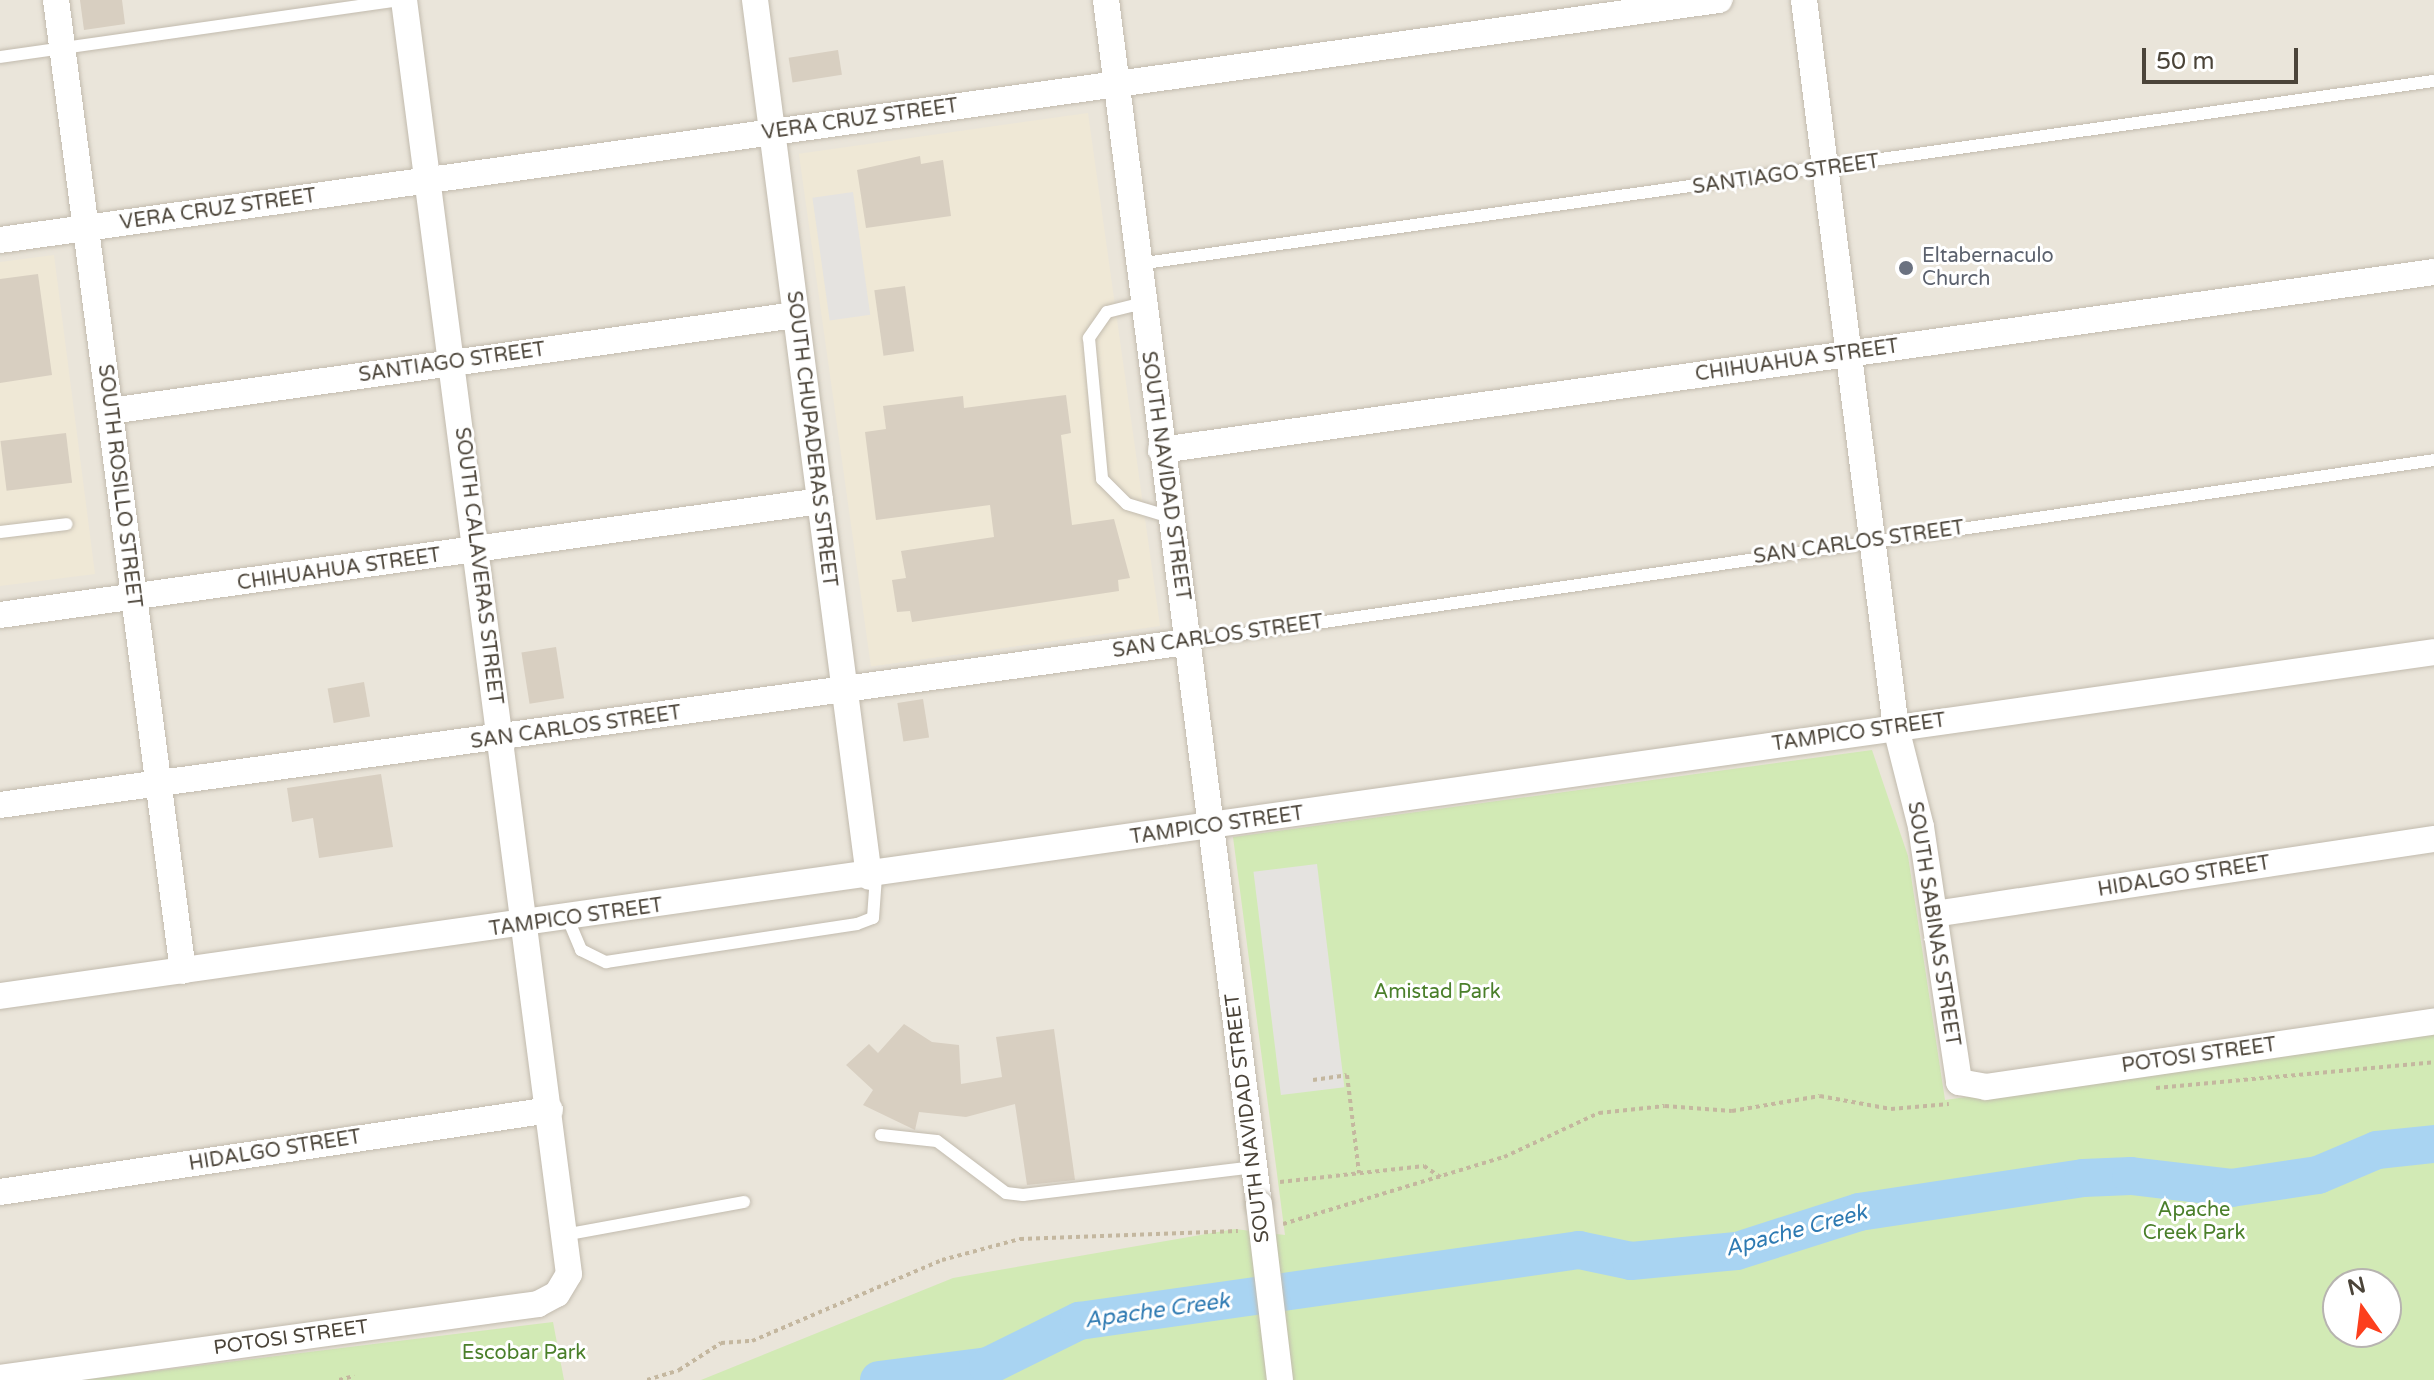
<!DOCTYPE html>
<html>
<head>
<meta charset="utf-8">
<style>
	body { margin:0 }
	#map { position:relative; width:2434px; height:1380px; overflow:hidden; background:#f6f3ec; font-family:"Varela Round",sans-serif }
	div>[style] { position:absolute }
	.residential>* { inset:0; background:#eae5da }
	.education>* { inset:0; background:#efe8d6; transform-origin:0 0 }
	.green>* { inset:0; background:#d2eab5 }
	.parking>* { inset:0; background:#e5e3e0; transform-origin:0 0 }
	.river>* { height:38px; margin:-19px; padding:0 19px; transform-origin:19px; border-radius:19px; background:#a9d4f2 }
	.building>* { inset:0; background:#d8cfc1; transform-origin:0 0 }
	.path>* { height:4px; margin-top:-2px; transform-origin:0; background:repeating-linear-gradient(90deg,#c4b79f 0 4px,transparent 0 8px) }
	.roads { filter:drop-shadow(0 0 2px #c2bbae) drop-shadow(0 0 2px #c2bbae) }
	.service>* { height:12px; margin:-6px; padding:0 6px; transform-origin:6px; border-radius:6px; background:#fff }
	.minor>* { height:26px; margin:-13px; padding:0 13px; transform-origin:13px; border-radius:13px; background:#fff }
	.bridges { filter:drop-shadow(0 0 2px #c2bbae) drop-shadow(0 0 2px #c2bbae) }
	.minor-bridge>* { height:26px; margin:-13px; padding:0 13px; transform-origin:13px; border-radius:13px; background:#fff }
	.dots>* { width:22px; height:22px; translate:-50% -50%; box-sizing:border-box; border:4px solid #fff; border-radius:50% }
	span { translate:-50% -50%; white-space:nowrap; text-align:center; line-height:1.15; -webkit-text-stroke:6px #fff; paint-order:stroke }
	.street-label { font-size:20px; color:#4b4439 }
	.worship-label { font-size:20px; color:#5b616d }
	.left { translate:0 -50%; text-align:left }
	.park-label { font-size:20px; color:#4a7f2a }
	.water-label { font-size:22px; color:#2e7ab2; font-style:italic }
	.north { position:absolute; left:2322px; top:1268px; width:80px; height:80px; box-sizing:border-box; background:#fff; border:2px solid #b7b4b0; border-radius:50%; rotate:346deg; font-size:22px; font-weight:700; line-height:32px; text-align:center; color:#4b4439 }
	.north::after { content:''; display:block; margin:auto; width:28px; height:36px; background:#fc3f1d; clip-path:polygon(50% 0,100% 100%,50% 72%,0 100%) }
	.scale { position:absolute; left:2142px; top:48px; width:156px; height:36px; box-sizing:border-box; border:4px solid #4b4439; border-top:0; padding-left:10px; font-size:24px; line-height:28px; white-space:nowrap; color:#4b4439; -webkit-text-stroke:6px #fff; paint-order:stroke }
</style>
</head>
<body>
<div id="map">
	<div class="residential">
		<i style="clip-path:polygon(evenodd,0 0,2434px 0,2434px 1380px,0 1380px,0 0,2338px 1284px,2386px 1284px,2386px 1332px,2338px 1332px,2338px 1284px)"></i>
	</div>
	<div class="education">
		<i style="left:1088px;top:113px;width:518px;height:292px;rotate:82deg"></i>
		<i style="clip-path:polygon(54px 255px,95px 574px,0 586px,0 262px)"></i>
	</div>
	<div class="green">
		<i style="clip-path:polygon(evenodd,1872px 750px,1908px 856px,1945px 1100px,2434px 1032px,2434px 1380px,701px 1380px,953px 1278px,1235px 1229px,1285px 1235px,1233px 837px,1872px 750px,2338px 1284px,2386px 1284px,2386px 1332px,2338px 1332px,2338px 1284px)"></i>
		<i style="clip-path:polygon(553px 1322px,564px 1380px,82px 1380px)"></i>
	</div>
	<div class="parking">
		<i style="left:853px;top:192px;width:124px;height:41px;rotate:82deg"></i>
		<i style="left:1317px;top:864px;width:225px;height:64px;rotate:83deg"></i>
	</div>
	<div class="river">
		<i style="left:879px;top:1380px;width:110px;rotate:-7.3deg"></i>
		<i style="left:988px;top:1366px;width:102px;rotate:-26.3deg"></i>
		<i style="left:1079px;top:1321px;width:505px;rotate:-8.08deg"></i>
		<i style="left:1579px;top:1250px;width:53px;rotate:11.9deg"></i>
		<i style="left:1631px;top:1261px;width:106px;rotate:-5.4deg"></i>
		<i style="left:1737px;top:1251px;width:128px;rotate:-17.7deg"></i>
		<i style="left:1859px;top:1212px;width:227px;rotate:-8.6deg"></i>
		<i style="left:2083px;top:1178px;width:48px;rotate:-2.4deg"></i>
		<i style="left:2131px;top:1176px;width:101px;rotate:6.8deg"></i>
		<i style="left:2231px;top:1188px;width:88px;rotate:-8.5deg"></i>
		<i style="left:2318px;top:1175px;width:64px;rotate:-23deg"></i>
		<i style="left:2377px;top:1150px;width:57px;rotate:-6deg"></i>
	</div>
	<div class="building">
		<i style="clip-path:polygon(80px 0,122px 0,125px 24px,84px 30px)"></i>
		<i style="left:838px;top:50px;width:25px;height:50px;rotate:81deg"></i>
		<i style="clip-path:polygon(920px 156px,921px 164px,943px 160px,951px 216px,866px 228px,857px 170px)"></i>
		<i style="clip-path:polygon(38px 274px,52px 375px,0 383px,0 279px)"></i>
		<i style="left:905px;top:286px;width:66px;height:31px;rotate:82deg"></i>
		<i style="clip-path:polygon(1066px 395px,1071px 433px,1061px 435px,1072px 525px,1114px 519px,1130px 578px,1118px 580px,1119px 591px,912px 622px,910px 611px,897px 612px,892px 580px,906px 578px,901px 551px,994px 537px,990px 505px,876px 520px,865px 432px,886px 429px,883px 406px,963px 396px,964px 408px)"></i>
		<i style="left:66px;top:433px;width:50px;height:66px;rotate:83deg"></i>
		<i style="left:556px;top:647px;width:52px;height:35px;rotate:81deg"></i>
		<i style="left:364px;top:682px;width:35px;height:37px;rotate:80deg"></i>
		<i style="left:923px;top:699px;width:39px;height:26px;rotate:81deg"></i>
		<i style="clip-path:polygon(381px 774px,393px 847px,319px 858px,313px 818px,292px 822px,287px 788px)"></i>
		<i style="clip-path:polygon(904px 1024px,932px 1042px,959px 1045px,961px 1084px,1002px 1077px,996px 1037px,1054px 1029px,1075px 1180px,1027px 1185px,1015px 1104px,966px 1117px,919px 1112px,915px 1130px,863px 1105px,873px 1090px,846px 1065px,869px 1044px,878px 1053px)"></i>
	</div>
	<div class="path">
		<i style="left:1313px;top:1080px;width:34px;rotate:-8deg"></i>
		<i style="left:1347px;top:1075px;width:99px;rotate:83deg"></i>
		<i style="left:2156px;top:1088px;width:279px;rotate:-5.3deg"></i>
		<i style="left:1280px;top:1182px;width:145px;rotate:-6.3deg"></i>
		<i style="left:1424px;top:1166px;width:22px;rotate:34deg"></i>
		<i style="left:1283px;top:1224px;width:231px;rotate:-16.9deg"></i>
		<i style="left:1504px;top:1157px;width:105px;rotate:-24.9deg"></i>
		<i style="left:1599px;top:1113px;width:66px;rotate:-6.1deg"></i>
		<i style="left:1665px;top:1106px;width:67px;rotate:4.3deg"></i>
		<i style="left:1732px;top:1111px;width:89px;rotate:-9.7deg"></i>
		<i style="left:1820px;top:1096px;width:72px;rotate:10.4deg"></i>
		<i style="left:1891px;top:1109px;width:58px;rotate:-4.9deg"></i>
		<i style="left:339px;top:1380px;width:16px;rotate:-15deg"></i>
		<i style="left:647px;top:1380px;width:34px;rotate:-17deg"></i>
		<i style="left:679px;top:1370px;width:50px;rotate:-32.7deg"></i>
		<i style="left:721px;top:1343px;width:31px;rotate:-4deg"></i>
		<i style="left:752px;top:1341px;width:207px;rotate:-23.1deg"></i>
		<i style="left:942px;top:1260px;width:81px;rotate:-15.1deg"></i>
		<i style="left:1020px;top:1239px;width:218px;rotate:-2.1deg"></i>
	</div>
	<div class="roads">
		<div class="service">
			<i style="left:0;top:57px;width:403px;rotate:-8.1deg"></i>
			<i style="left:1138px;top:264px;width:1309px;rotate:-8.04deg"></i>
			<i style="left:1143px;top:303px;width:37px;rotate:166deg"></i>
			<i style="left:1107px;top:312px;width:32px;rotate:125deg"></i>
			<i style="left:1089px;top:338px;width:142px;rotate:84.7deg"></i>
			<i style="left:1102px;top:479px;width:35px;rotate:45deg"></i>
			<i style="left:1127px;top:504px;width:45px;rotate:16.8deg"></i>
			<i style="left:0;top:532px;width:67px;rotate:-6.8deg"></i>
			<i style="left:1187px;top:642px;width:1260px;rotate:-8.3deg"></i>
			<i style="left:568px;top:919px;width:34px;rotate:67deg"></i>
			<i style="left:581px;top:950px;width:28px;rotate:26deg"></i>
			<i style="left:606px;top:962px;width:254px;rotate:-8.6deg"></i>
			<i style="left:857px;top:924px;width:17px;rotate:-21deg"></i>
			<i style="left:873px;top:918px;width:42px;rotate:-85.9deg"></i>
			<i style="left:881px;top:1135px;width:56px;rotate:6.1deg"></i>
			<i style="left:937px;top:1141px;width:86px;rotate:37deg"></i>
			<i style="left:1006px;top:1193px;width:17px;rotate:7deg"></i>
			<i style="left:1023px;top:1195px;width:233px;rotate:-6.9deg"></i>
			<i style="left:569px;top:1234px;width:178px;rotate:-10.4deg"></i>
		</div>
		<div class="minor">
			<i style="left:56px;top:0;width:979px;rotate:82.55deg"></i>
			<i style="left:755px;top:0;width:884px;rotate:82.59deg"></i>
			<i style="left:1106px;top:0;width:1214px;rotate:82.76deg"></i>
			<i style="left:1804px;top:0;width:734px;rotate:82.8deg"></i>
			<i style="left:1896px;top:728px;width:102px;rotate:75.8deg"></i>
			<i style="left:1921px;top:827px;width:258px;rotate:81.5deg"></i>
			<i style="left:1959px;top:1082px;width:27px;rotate:10deg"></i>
			<i style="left:1986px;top:1087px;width:453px;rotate:-8.3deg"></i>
			<i style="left:0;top:240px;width:1736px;rotate:-7.95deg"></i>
			<i style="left:110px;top:411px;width:692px;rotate:-7.98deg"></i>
			<i style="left:1161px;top:450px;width:1285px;rotate:-7.96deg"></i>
			<i style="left:0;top:615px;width:828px;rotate:-7.91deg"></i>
			<i style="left:0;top:805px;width:1198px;rotate:-7.82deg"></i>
			<i style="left:1934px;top:914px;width:506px;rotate:-8.53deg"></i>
			<i style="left:0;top:996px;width:2458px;rotate:-8.04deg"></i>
			<i style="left:0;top:1192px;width:556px;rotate:-8.48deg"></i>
			<i style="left:0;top:1378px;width:543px;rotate:-7.83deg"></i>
			<i style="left:538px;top:1304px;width:21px;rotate:-28deg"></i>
			<i style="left:557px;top:1294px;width:23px;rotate:-59deg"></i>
			<i style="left:569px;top:1274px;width:1285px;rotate:-97.38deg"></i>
		</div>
	</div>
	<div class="bridges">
		<div class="minor-bridge">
			<i style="left:1259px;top:1204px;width:177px;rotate:83.2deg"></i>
		</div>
	</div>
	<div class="dots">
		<i style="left:1906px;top:268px;background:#6b7280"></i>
	</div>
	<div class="street-label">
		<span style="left:860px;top:120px;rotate:-8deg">VERA CRUZ STREET</span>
		<span style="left:1786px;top:175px;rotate:-8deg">SANTIAGO STREET</span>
		<span style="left:218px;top:210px;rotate:-8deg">VERA CRUZ STREET</span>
		<span style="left:1797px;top:361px;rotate:-8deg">CHIHUAHUA STREET</span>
		<span style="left:452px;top:363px;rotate:-8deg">SANTIAGO STREET</span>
		<span style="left:811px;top:439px;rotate:83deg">SOUTH CHUPADERAS STREET</span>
		<span style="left:1165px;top:476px;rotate:82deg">SOUTH NAVIDAD STREET</span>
		<span style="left:119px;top:486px;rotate:83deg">SOUTH ROSILLO STREET</span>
		<span style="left:1859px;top:543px;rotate:-8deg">SAN CARLOS STREET</span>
		<span style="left:478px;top:566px;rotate:83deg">SOUTH CALAVERAS STREET</span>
		<span style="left:339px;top:570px;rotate:-8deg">CHIHUAHUA STREET</span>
		<span style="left:1218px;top:637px;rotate:-8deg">SAN CARLOS STREET</span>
		<span style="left:576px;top:728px;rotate:-8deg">SAN CARLOS STREET</span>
		<span style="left:1859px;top:733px;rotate:-8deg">TAMPICO STREET</span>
		<span style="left:1217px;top:826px;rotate:-8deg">TAMPICO STREET</span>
		<span style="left:2184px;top:877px;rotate:-9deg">HIDALGO STREET</span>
		<span style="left:576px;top:918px;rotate:-8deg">TAMPICO STREET</span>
		<span style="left:1933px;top:924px;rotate:81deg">SOUTH SABINAS STREET</span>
		<span style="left:2199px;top:1056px;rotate:-8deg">POTOSI STREET</span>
		<span style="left:1248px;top:1118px;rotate:-97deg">SOUTH NAVIDAD STREET</span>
		<span style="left:275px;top:1151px;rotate:-9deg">HIDALGO STREET</span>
		<span style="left:291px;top:1338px;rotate:-8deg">POTOSI STREET</span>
	</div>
	<div class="worship-label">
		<span class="left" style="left:1922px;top:268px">Eltabernaculo<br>Church</span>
	</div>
	<div class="park-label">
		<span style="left:1437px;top:992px">Amistad Park</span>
		<span style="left:2194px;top:1222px">Apache<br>Creek Park</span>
		<span style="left:524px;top:1353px">Escobar Park</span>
	</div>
	<div class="water-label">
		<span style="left:1796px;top:1231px;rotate:-15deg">Apache Creek</span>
		<span style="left:1157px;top:1311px;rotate:-8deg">Apache Creek</span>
	</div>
	<div class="north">N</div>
	<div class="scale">50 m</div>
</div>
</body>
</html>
